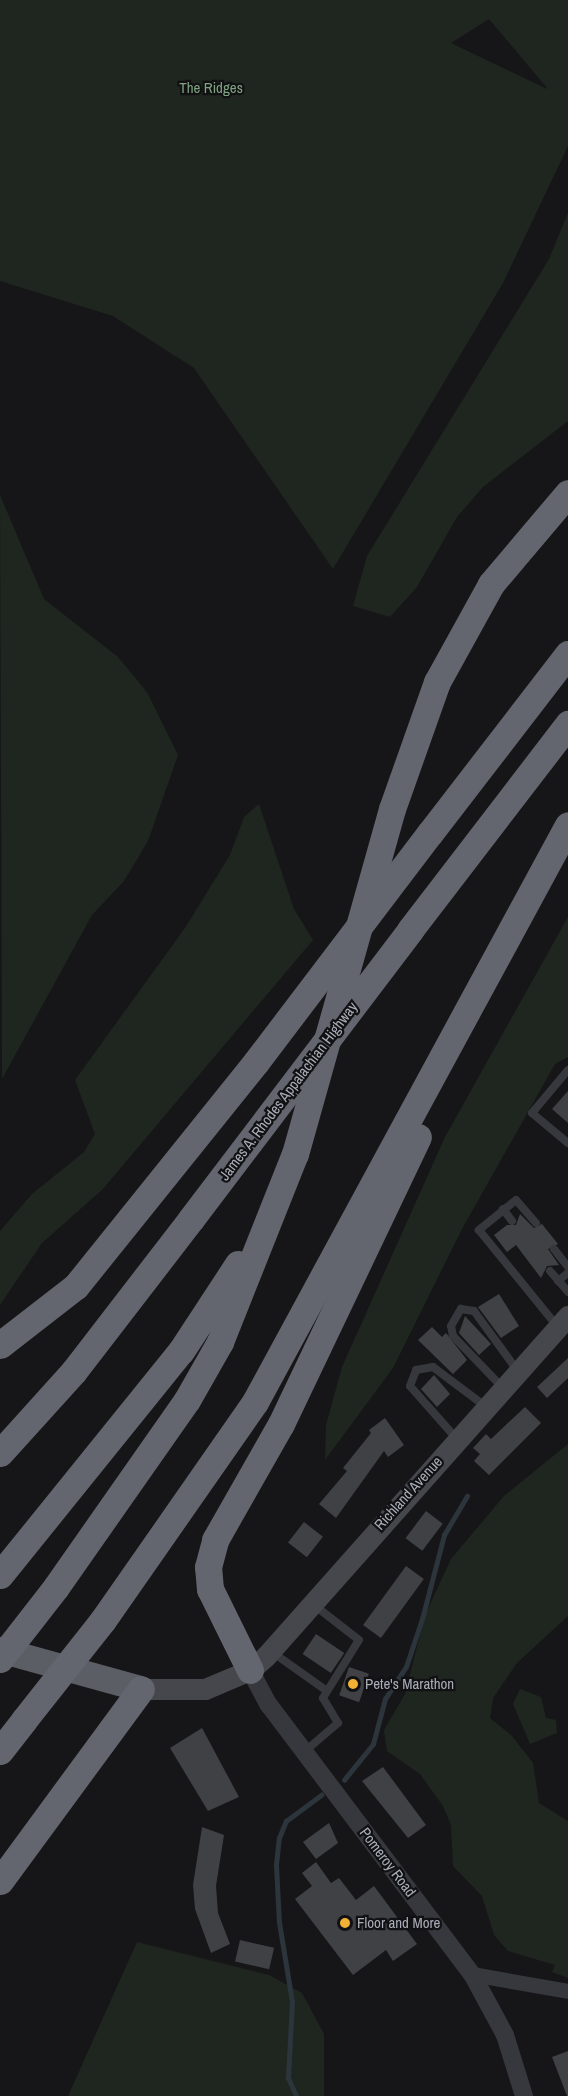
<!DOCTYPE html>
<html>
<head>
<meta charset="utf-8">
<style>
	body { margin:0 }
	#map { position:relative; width:568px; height:2096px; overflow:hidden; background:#161618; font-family:"Archivo Narrow",sans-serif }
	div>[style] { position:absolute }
	.green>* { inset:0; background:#1e261f }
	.stream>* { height:4.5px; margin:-2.25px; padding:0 2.25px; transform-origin:2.25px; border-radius:2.25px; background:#2c353c }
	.building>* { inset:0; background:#404145; transform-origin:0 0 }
	.service>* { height:8px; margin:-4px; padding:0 4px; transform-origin:4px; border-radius:4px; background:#37383d }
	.minor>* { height:15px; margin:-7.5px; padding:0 7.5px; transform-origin:7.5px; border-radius:7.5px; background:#37383d }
	.tertiary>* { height:18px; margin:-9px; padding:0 9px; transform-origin:9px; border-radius:9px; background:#37383d }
	.secondary>* { height:21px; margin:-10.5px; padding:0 10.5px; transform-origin:10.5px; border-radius:10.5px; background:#45474d }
	.trunk>* { height:26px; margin:-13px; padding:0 13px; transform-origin:13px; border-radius:13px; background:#5b5e65 }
	.motorway>* { height:27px; margin:-13.5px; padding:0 13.5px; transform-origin:13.5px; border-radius:13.5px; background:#63666e }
	.motorway-bridge>* { height:27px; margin:-13.5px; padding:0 13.5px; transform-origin:13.5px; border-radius:13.5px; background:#63666e }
	.dots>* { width:16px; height:16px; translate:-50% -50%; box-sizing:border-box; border:3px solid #111113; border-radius:50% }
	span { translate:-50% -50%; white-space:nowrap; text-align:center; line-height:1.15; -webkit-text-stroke:4.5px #111113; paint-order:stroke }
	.park-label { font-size:15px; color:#7fa381 }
	.street-label { font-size:15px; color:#a8adb8 }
	.poi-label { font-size:15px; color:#a8adb8 }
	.left { translate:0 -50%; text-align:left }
</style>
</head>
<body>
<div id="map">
	<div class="green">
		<i style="clip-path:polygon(evenodd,0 0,568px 0,568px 146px,503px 283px,333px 569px,194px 368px,113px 316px,0 281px,0 0,489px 19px,547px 88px,547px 89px,451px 43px,489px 19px)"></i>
		<i style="clip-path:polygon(568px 213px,568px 421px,483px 487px,457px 517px,417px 587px,390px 617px,353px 606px,367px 556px,549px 259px)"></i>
		<i style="clip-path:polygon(0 495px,44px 599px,118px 657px,147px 692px,178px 755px,148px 841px,124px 881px,92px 915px,2px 1079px)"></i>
		<i style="clip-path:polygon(259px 804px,294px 909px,313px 940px,102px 1190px,42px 1243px,0 1305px,0 1231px,32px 1194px,84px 1152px,95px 1134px,75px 1080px,185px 928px,230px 855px,244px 817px)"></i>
		<i style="clip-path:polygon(568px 917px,568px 1057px,555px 1064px,462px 1229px,393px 1368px,325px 1460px,326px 1425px,342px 1367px,445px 1137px)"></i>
		<i style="clip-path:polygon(568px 1444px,568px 1616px,517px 1663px,493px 1698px,490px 1718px,512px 1736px,533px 1763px,539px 1803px,568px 1821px,568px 1978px,552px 1972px,555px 1965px,508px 1951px,494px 1935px,482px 1896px,453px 1866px,451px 1825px,443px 1806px,420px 1774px,387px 1751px,384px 1730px,405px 1694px,425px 1615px,451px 1559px,504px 1496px)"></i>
		<i style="clip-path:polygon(520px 1689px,541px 1697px,546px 1718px,556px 1720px,557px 1733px,530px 1744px,513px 1704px)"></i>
		<i style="clip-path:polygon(137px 1942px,269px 1975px,302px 1993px,324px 2034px,324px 2096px,68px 2096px)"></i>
	</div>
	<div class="stream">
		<i style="left:344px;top:1780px;width:46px;rotate:-51.1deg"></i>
		<i style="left:373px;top:1744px;width:47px;rotate:-75.1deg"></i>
		<i style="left:385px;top:1699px;width:38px;rotate:-57deg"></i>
		<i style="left:406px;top:1667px;width:51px;rotate:-71.6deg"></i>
		<i style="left:422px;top:1619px;width:87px;rotate:-75.3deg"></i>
		<i style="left:444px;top:1535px;width:45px;rotate:-59.5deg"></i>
		<i style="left:296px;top:2096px;width:20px;rotate:-114deg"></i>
		<i style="left:288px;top:2078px;width:76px;rotate:-87deg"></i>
		<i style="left:292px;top:2002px;width:80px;rotate:-99.3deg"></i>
		<i style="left:279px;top:1923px;width:58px;rotate:-93deg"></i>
		<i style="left:276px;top:1865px;width:27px;rotate:-84deg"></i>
		<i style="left:279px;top:1838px;width:18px;rotate:-68deg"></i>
		<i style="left:286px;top:1821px;width:44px;rotate:-36.6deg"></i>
	</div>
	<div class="building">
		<i style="clip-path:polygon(568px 1091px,568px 1123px,552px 1109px)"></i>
		<i style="clip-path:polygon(520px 1214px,534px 1228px,542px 1224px,558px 1244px,548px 1249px,559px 1265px,547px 1266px,541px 1278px,516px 1245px,507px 1252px,494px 1235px,507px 1225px,516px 1225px)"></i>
		<i style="clip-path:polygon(499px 1294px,519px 1326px,501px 1338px,478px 1307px)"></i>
		<i style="clip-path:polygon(465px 1316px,491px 1344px,479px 1355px,459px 1333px)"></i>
		<i style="clip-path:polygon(432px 1327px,442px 1337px,446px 1333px,467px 1360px,453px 1374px,418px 1340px)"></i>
		<i style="clip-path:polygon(568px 1358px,568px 1378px,547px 1398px,537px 1387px)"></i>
		<i style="clip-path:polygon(434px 1375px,450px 1394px,437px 1407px,421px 1389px)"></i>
		<i style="clip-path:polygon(525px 1407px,541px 1423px,489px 1475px,474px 1461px,480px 1454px,473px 1448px,486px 1434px,491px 1439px)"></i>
		<i style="clip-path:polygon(385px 1418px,404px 1445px,388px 1457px,384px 1451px,336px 1518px,319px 1504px,347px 1471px,343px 1468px,371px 1433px,369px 1430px)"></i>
		<i style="left:426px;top:1511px;width:21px;height:34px;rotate:37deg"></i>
		<i style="left:304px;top:1522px;width:24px;height:26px;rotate:38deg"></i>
		<i style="left:406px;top:1566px;width:22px;height:73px;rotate:36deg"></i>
		<i style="left:316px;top:1634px;width:34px;height:24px;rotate:34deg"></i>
		<i style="left:349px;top:1667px;width:21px;height:30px;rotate:19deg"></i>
		<i style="clip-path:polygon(202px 1728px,239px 1797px,208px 1811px,170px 1748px)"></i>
		<i style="clip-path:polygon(383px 1767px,426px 1825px,408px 1838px,362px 1781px)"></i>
		<i style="clip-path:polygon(329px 1823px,338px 1843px,316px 1859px,303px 1842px)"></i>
		<i style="clip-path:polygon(202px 1827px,224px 1835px,216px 1886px,218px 1913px,230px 1944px,211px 1953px,195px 1909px,193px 1885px)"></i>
		<i style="clip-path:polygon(316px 1862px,331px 1883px,339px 1878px,356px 1900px,374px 1886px,417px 1944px,393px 1961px,386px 1950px,353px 1975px,295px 1899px,312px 1886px,302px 1873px)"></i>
		<i style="left:240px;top:1940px;width:35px;height:22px;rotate:13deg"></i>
		<i style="clip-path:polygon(568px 2051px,568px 2096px,567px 2096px,552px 2057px)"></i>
	</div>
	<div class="service">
		<i style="left:568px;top:1070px;width:56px;rotate:129.9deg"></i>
		<i style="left:532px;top:1113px;width:47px;rotate:39.8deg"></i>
		<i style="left:503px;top:1209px;width:15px;rotate:53deg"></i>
		<i style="left:536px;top:1223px;width:30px;rotate:-131deg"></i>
		<i style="left:516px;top:1200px;width:48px;rotate:141deg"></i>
		<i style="left:479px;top:1230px;width:124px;rotate:50.9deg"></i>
		<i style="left:554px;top:1249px;width:23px;rotate:52deg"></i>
		<i style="left:550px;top:1271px;width:28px;rotate:49deg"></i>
		<i style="left:558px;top:1281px;width:13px;rotate:-39deg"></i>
		<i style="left:502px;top:1387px;width:71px;rotate:-133.9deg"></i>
		<i style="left:453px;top:1336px;width:10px;rotate:-101deg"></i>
		<i style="left:451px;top:1326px;width:20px;rotate:-60deg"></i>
		<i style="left:461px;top:1309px;width:13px;rotate:9deg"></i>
		<i style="left:474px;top:1311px;width:73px;rotate:53.9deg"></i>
		<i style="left:456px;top:1438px;width:69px;rotate:-131.5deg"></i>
		<i style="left:410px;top:1386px;width:17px;rotate:-69deg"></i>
		<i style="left:416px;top:1370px;width:17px;rotate:-10deg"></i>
		<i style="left:433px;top:1367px;width:65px;rotate:36.9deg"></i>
		<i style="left:272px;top:1652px;width:67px;rotate:35.3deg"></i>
		<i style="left:304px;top:1752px;width:45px;rotate:-40.5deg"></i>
		<i style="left:338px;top:1723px;width:29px;rotate:-121deg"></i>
		<i style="left:323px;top:1698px;width:68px;rotate:-58.2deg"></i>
		<i style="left:359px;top:1640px;width:57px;rotate:-142.1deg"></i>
	</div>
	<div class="minor">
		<i style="left:472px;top:1974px;width:97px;rotate:10deg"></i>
	</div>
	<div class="tertiary">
		<i style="left:250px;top:1670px;width:40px;rotate:62deg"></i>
		<i style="left:269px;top:1705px;width:337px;rotate:53deg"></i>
		<i style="left:472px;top:1974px;width:69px;rotate:61.6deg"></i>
		<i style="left:505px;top:2035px;width:64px;rotate:72.7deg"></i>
	</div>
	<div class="secondary">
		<i style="left:141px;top:1689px;width:64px"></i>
		<i style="left:205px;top:1689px;width:49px;rotate:-22.9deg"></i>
		<i style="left:250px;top:1670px;width:21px;rotate:-41deg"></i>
		<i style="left:266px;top:1656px;width:455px;rotate:-48.4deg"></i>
	</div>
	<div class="trunk">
		<i style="left:0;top:1650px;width:146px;rotate:15.5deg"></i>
	</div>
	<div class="motorway">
		<i style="left:430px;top:833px;width:226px;rotate:-52.4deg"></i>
		<i style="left:410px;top:930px;width:260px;rotate:-52.5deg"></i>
		<i style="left:0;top:1345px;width:96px;rotate:-37.8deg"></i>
		<i style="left:76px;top:1286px;width:287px;rotate:-51.2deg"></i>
		<i style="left:0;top:1453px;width:110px;rotate:-47.9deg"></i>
		<i style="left:74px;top:1371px;width:192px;rotate:-52.4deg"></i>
		<i style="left:0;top:1575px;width:288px;rotate:-51.1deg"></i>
		<i style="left:181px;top:1351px;width:104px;rotate:-56.8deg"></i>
		<i style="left:56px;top:1587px;width:228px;rotate:-55deg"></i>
		<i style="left:187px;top:1400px;width:67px;rotate:-60.4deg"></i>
		<i style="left:220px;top:1342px;width:202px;rotate:-68.3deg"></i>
		<i style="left:295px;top:1154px;width:358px;rotate:-74.3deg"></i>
		<i style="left:392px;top:809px;width:135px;rotate:-70.5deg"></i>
		<i style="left:437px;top:682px;width:112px;rotate:-61.1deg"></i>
		<i style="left:491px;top:584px;width:119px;rotate:-49.8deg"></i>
		<i style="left:103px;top:1620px;width:266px;rotate:-55.1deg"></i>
		<i style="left:255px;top:1402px;width:656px;rotate:-61.52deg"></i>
		<i style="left:250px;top:1670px;width:90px;rotate:-116.3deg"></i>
		<i style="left:210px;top:1589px;width:22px;rotate:-95deg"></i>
		<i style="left:208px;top:1567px;width:28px;rotate:-75deg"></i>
		<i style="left:215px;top:1540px;width:133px;rotate:-60.4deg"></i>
		<i style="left:281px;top:1424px;width:318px;rotate:-64.5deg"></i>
		<i style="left:0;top:1751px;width:39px;rotate:-52deg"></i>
		<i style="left:0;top:1881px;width:238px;rotate:-53.7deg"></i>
	</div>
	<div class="motorway-bridge">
		<i style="left:256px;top:1062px;width:288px;rotate:-52.8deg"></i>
		<i style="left:191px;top:1219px;width:363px;rotate:-52.8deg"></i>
		<i style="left:0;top:1659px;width:91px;rotate:-52.1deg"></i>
		<i style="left:24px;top:1720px;width:127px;rotate:-51.7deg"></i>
	</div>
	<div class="dots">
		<i style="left:353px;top:1684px;background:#f2b134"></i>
		<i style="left:345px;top:1923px;background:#f2b134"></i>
	</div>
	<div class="park-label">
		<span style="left:211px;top:88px">The Ridges</span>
	</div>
	<div class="street-label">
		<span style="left:288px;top:1091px;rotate:-53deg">James A. Rhodes Appalachian Highway</span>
		<span style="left:408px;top:1493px;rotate:-48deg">Richland Avenue</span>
		<span style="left:388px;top:1862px;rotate:53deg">Pomeroy Road</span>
	</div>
	<div class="poi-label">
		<span class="left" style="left:365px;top:1684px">Pete's Marathon</span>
		<span class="left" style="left:357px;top:1923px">Floor and More</span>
	</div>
</div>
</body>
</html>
